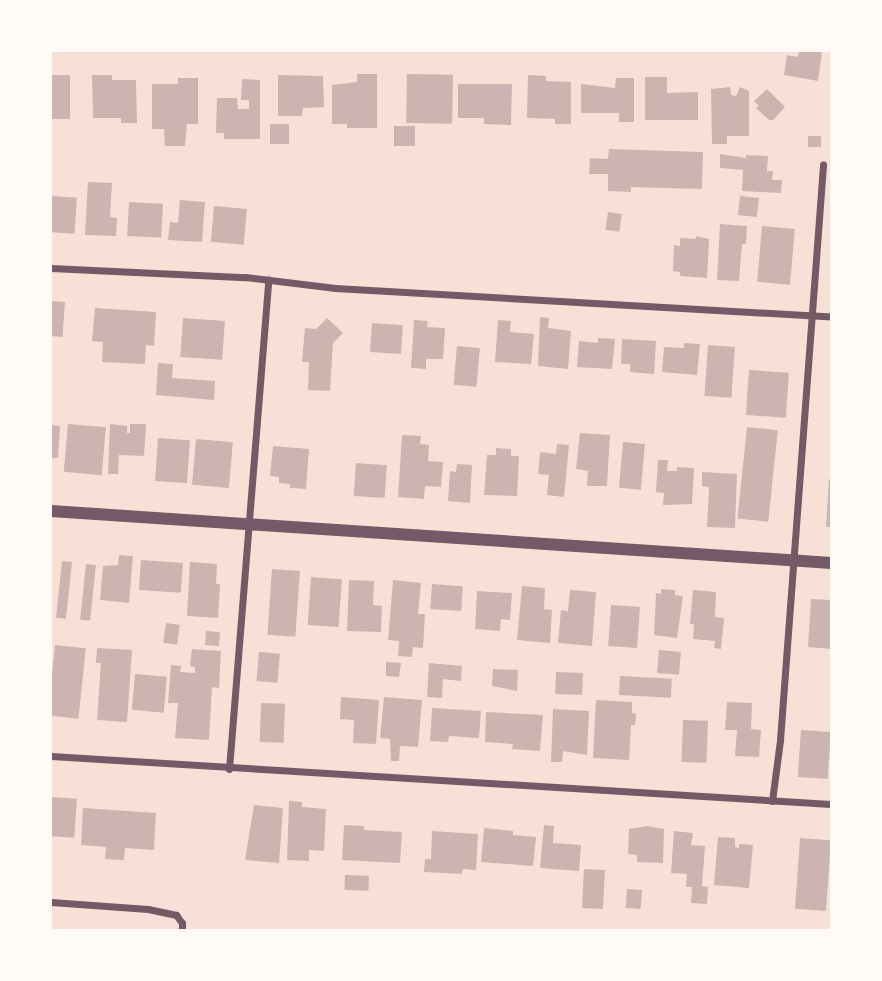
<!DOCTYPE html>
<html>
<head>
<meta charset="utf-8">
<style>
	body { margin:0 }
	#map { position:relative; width:882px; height:981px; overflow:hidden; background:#f7e1d7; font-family:Lato,sans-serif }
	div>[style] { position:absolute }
	.building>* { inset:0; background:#ccb4b1; transform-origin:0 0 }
	.minor>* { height:7px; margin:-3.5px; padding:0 3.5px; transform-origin:3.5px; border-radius:3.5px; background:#755966 }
	.tertiary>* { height:12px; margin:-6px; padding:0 6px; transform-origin:6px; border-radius:6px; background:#755966 }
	span { translate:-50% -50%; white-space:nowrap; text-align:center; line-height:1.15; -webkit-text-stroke:5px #fffaf5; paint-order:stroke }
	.frame { position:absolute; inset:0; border:52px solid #fffaf5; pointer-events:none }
</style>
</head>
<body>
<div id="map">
	<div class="building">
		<i style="clip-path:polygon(799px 51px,822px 51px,818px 81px,784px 75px,787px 55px,798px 57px)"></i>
		<i style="clip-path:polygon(357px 74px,377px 74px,377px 128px,347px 128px,347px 124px,332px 124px,332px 85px,357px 82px)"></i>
		<i style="left:407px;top:74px;width:46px;height:49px;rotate:1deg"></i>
		<i style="left:51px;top:75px;width:19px;height:44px"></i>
		<i style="clip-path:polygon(92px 75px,112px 75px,112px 80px,136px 80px,137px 123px,121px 123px,121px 118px,93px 118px)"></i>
		<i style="clip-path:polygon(278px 75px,323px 76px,324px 107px,303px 108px,302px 116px,278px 116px)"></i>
		<i style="clip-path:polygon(528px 75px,546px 76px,546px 81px,571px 82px,571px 124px,555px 124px,555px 119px,527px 118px)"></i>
		<i style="clip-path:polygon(645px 77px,667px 77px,667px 93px,698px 92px,698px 120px,645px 120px)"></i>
		<i style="clip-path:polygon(178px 78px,198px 78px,198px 124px,187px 124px,185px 146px,165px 146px,164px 129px,152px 129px,152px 84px,178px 84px)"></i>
		<i style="clip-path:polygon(616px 78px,634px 78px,634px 122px,619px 122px,619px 113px,581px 113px,581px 84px,615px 88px)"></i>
		<i style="clip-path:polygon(242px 79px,260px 80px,260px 139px,224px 139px,224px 133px,216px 133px,217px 98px,237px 98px,238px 109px,249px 109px,249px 100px,241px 100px)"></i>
		<i style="clip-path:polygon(458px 84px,512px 84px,511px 125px,484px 124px,484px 118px,458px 118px)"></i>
		<i style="clip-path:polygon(730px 87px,731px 95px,736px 96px,740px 87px,749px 91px,749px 136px,727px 136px,727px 144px,712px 144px,711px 89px)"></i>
		<i style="clip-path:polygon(767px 89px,785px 107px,773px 120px,769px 120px,756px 108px,759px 106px,754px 101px)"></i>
		<i style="left:270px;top:124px;width:19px;height:20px"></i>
		<i style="left:394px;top:126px;width:21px;height:20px"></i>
		<i style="left:808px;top:136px;width:13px;height:11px"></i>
		<i style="clip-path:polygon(609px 149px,703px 152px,702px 189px,631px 187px,631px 192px,608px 191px,608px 174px,589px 174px,590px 158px,608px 159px)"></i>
		<i style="clip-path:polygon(720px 154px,746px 158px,746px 155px,768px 156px,767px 171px,773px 171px,772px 180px,782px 180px,781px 193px,742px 191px,743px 170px,720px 168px)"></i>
		<i style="clip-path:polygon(88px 182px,112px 183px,110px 217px,117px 218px,116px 236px,85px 235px)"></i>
		<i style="left:51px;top:196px;width:26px;height:36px;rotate:4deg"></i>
		<i style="left:740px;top:196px;width:19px;height:19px;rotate:6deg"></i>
		<i style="clip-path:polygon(180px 200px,205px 202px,202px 242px,168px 240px,170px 222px,178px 223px)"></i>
		<i style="left:129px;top:202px;width:34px;height:34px;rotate:3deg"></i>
		<i style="left:214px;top:206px;width:33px;height:36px;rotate:5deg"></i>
		<i style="left:608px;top:212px;width:14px;height:18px;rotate:8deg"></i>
		<i style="clip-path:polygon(720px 224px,747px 226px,746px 244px,742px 244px,739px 281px,717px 280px)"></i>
		<i style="left:762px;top:226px;width:33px;height:56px;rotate:5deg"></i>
		<i style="clip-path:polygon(696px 236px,709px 239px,707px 278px,680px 276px,680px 272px,673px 271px,674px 245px,680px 246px,680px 238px,696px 239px)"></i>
		<i style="left:51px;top:301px;width:14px;height:35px;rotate:4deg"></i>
		<i style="clip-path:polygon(95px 308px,156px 312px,154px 346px,146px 345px,145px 364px,102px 362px,103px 342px,92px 341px)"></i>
		<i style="clip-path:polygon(540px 317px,549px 318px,548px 328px,571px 331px,568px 369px,538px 366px)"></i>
		<i style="left:183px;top:318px;width:42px;height:39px;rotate:4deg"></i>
		<i style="clip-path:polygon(327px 318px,343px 333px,333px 343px,330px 391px,308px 390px,309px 362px,302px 362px,305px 328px,316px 329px)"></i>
		<i style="clip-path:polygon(414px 320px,428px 321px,427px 327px,445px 328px,443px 359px,426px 359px,426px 369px,411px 368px)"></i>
		<i style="clip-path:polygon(498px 320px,511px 321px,510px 332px,534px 334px,531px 364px,495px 362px)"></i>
		<i style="left:372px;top:323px;width:31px;height:29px;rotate:4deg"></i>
		<i style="clip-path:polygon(598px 338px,615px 339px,612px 369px,577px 367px,579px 341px,598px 343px)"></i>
		<i style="clip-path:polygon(622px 339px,656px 341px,654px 374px,630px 372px,630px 364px,621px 364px)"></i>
		<i style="clip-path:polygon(684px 343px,700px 344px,697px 375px,662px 372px,664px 347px,684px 348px)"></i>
		<i style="left:708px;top:345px;width:27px;height:51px;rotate:4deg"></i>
		<i style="left:457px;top:346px;width:23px;height:39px;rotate:5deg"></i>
		<i style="clip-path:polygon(158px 363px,173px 364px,172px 378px,215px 381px,214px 400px,156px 395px)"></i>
		<i style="left:749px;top:370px;width:40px;height:45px;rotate:4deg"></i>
		<i style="left:68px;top:424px;width:38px;height:48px;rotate:5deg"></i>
		<i style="clip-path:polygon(110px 424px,127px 426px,127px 433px,130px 433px,130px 424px,146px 424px,144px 456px,119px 455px,118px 474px,108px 474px)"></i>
		<i style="clip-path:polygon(51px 425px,60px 426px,58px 458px,51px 458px)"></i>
		<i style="left:747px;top:427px;width:31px;height:92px;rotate:6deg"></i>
		<i style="clip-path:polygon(580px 433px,610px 435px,607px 486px,587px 486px,588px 471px,576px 469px)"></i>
		<i style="clip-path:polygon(402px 435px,421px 436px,420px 444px,429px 445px,428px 461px,443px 462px,441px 487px,425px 486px,424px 499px,398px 497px)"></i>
		<i style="left:158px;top:438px;width:32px;height:43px;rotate:4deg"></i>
		<i style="left:196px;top:439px;width:37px;height:46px;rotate:5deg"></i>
		<i style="left:623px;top:442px;width:22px;height:46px;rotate:5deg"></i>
		<i style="clip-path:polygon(557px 444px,569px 445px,564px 497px,547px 495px,549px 475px,538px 474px,540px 452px,556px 454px)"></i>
		<i style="clip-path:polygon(273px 446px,309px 449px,306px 489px,290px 488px,290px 484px,279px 483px,279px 477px,270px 476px)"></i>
		<i style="clip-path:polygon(496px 448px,511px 449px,511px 456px,519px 456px,517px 496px,484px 495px,487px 455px,496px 455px)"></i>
		<i style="clip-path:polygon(658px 460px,668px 460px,667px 471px,677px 471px,677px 467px,694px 468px,692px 504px,663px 505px,664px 493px,656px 492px)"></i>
		<i style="left:356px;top:463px;width:31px;height:33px;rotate:4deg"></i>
		<i style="clip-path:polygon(457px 464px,472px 465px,470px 503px,448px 501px,450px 471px,456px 472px)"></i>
		<i style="clip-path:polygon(702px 472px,737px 474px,735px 528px,707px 527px,709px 487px,702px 486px)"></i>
		<i style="clip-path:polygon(829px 479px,831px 479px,831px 527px,826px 527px)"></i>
		<i style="clip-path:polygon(119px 555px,133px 556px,129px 603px,100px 600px,103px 566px,118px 565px)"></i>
		<i style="left:141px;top:560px;width:42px;height:30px;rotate:4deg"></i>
		<i style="left:62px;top:561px;width:10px;height:57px;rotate:6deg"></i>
		<i style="clip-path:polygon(190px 562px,217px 564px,216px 584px,220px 584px,218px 618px,187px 616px)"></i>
		<i style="left:86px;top:564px;width:10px;height:56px;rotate:6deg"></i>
		<i style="left:272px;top:569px;width:28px;height:66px;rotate:4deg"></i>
		<i style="left:311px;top:577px;width:31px;height:48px;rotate:4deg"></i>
		<i style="clip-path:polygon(349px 580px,374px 581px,373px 605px,382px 606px,381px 632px,347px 631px)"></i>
		<i style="clip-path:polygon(393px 580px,421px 583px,418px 614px,425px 614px,423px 648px,413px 647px,412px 657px,398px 656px,399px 641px,388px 640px)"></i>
		<i style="left:432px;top:584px;width:31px;height:25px;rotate:4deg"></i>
		<i style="clip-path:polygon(522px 586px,545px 588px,544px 609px,552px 610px,550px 643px,517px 640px)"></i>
		<i style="clip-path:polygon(661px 589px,675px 590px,675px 595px,683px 596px,677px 638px,654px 635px,656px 593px,661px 594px)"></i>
		<i style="clip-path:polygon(570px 590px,596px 592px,592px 646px,558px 643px,561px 610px,568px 611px)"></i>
		<i style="clip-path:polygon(693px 590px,716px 592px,715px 617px,724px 618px,721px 649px,714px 648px,715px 641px,693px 639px,694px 624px,690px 624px)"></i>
		<i style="clip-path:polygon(477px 591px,512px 593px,510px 620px,501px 619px,500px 631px,475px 629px)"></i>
		<i style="clip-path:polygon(811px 599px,831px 600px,831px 649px,808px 647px)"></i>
		<i style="left:611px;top:605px;width:29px;height:41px;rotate:4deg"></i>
		<i style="left:166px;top:623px;width:14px;height:20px;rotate:8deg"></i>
		<i style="left:206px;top:631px;width:14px;height:14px;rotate:4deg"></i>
		<i style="left:55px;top:645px;width:31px;height:71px;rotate:6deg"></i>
		<i style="clip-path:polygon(97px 648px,132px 650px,127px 722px,97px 720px,101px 663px,96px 663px)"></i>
		<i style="clip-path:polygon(192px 649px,221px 651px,219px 688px,212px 687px,209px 740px,175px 738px,178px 703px,168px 703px,171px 665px,181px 666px,180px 672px,195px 673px,195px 667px,190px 666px)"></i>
		<i style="left:659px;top:650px;width:22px;height:23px;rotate:5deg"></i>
		<i style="left:259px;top:652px;width:21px;height:29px;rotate:5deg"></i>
		<i style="clip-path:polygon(386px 662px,401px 663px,399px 677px,386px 676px)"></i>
		<i style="clip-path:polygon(429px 663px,462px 666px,461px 681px,443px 679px,442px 698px,427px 697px)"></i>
		<i style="clip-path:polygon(493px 669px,518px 670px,517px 691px,492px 686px)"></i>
		<i style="left:556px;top:672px;width:27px;height:22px;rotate:2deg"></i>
		<i style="left:135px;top:674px;width:32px;height:36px;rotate:5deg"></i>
		<i style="left:620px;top:676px;width:52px;height:19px;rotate:3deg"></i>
		<i style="clip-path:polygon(341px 697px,379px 700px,376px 744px,353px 743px,354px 720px,340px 719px)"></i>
		<i style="clip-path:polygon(384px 697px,422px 700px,418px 747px,400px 746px,399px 761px,391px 761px,390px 739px,380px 738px)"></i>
		<i style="clip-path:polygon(596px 700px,632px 702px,632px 713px,636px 714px,635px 725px,631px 725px,629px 760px,593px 758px)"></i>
		<i style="clip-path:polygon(727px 702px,752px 703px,751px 729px,761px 730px,759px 757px,735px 756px,737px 730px,725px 730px)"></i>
		<i style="left:261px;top:703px;width:24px;height:39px;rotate:2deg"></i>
		<i style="clip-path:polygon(432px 708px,481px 711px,479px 738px,449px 736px,448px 742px,430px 741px)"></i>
		<i style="clip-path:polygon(553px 709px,589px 711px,587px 755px,563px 751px,562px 762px,551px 762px)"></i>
		<i style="clip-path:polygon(486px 712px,543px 715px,540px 751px,512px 749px,513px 744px,485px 742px)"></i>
		<i style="left:683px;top:720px;width:25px;height:42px;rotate:2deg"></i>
		<i style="left:801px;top:730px;width:30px;height:47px;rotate:4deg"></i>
		<i style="left:51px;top:797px;width:26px;height:39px;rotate:4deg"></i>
		<i style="clip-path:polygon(289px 801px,302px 802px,302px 807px,326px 809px,324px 851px,309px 850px,309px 861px,287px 860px)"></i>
		<i style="clip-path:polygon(254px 805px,283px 808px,279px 863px,245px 860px)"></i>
		<i style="clip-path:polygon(83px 808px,156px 813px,154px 850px,125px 848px,124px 860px,105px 859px,106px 847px,81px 845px)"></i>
		<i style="clip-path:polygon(344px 825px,364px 826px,364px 830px,402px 832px,400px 863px,342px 860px)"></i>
		<i style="clip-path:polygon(544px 825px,554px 826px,553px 843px,581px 845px,579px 871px,540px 868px)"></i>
		<i style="clip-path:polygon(647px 826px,664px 829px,663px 863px,637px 862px,637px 855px,628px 854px,629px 829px)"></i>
		<i style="clip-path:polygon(484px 828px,513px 831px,513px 835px,536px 837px,533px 866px,481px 862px)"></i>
		<i style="clip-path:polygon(432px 831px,478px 834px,476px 870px,463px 869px,462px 874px,424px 872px,425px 859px,431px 859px)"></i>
		<i style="clip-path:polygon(674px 831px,693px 833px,691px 845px,705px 846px,702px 886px,708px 887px,707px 904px,691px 903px,692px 887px,686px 887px,687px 874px,671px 873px)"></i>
		<i style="clip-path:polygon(718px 837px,735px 838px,735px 847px,739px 848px,739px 844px,753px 845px,749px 888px,714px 885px)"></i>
		<i style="left:800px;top:838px;width:31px;height:71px;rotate:4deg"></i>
		<i style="left:584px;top:869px;width:21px;height:39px;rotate:3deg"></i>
		<i style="left:345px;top:875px;width:24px;height:15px;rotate:2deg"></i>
		<i style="left:627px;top:889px;width:15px;height:19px;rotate:4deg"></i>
	</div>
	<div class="minor">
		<i style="left:51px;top:268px;width:194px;rotate:2.7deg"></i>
		<i style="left:245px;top:277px;width:91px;rotate:7deg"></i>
		<i style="left:335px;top:288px;width:497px;rotate:3.3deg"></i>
		<i style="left:51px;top:756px;width:781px;rotate:3.52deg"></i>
		<i style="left:229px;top:769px;width:491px;rotate:-85.4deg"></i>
		<i style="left:772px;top:801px;width:62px;rotate:-82.5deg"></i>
		<i style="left:780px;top:740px;width:577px;rotate:-85.72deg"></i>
		<i style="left:51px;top:902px;width:97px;rotate:4.1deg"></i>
		<i style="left:148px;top:909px;width:29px;rotate:12deg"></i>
		<i style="left:176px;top:915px;width:10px;rotate:53deg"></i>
		<i style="left:182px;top:923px;width:7px;rotate:90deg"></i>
	</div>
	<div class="tertiary">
		<i style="left:51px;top:511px;width:782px;rotate:3.81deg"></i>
	</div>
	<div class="frame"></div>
</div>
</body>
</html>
